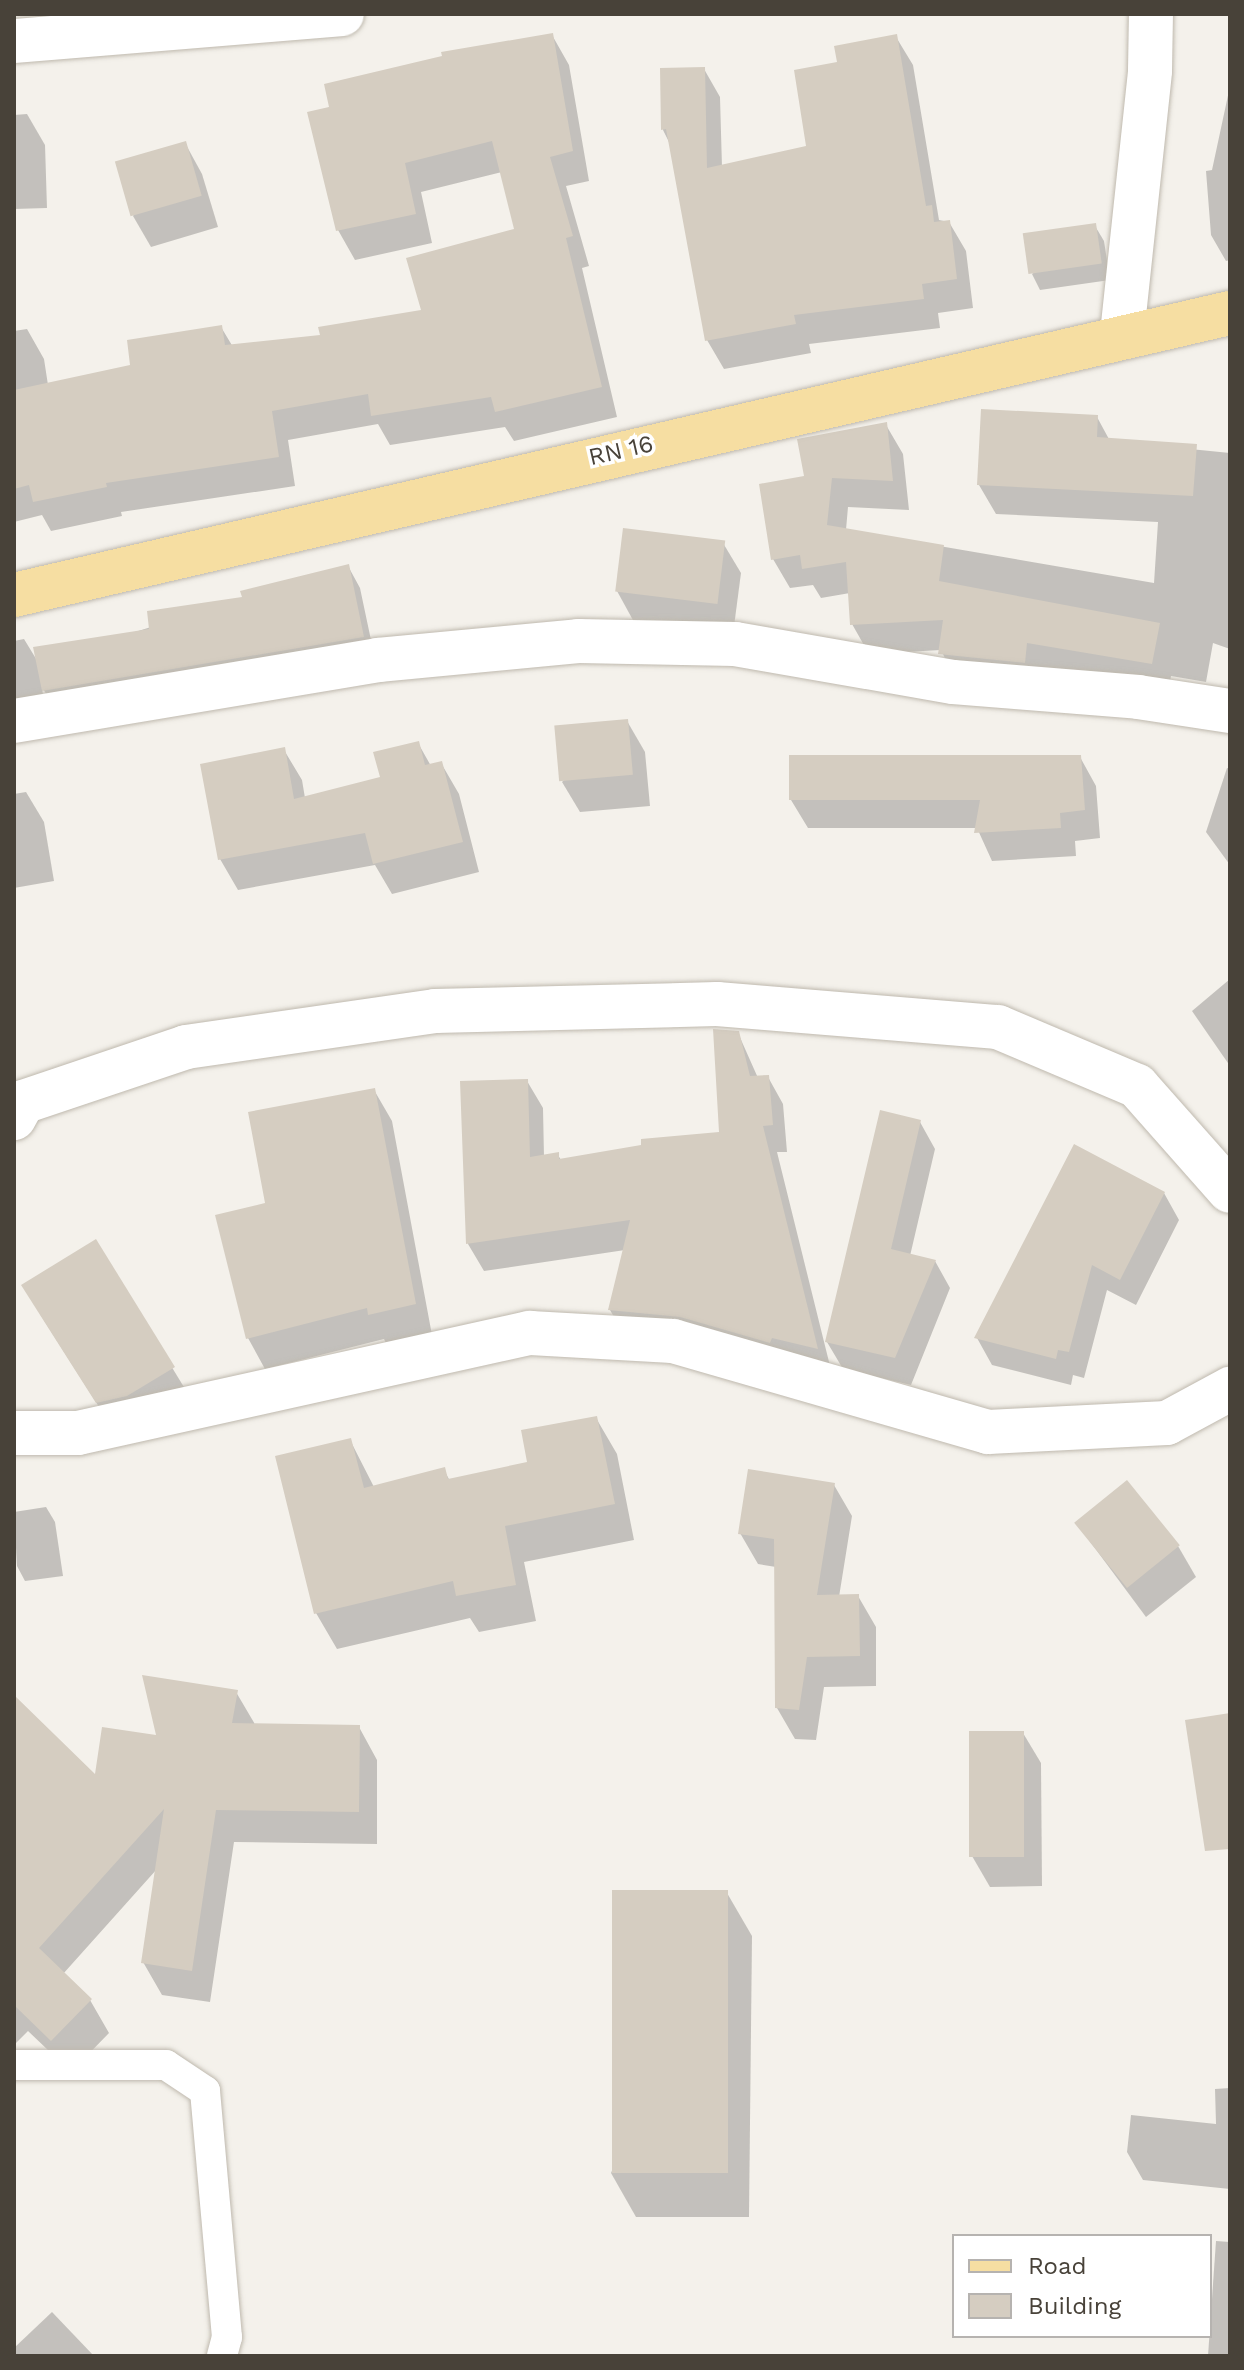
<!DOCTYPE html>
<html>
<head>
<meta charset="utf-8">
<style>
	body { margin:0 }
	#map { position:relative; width:1244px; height:2370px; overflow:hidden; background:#f4f1eb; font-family:"Work Sans",sans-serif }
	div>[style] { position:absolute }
	.shadow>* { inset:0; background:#0003 }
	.building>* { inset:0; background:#d5cdc1; transform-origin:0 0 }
	.roads { filter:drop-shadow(0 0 2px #bfb9ae) drop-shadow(0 0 2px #bfb9ae) }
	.service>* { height:30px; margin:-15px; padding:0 15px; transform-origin:15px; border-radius:15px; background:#fff }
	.minor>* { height:44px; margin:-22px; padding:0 22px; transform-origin:22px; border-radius:22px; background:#fff }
	.primary>* { height:44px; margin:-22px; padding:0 22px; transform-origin:22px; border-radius:22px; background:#f6dea2 }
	span { translate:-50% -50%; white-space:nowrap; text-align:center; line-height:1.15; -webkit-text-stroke:7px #fff; paint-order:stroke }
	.street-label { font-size:24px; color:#484239 }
	.frame { position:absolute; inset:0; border:16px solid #484239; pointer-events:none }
	.legend { position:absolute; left:952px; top:2234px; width:260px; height:104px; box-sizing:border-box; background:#fff; border:2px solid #b6b3b0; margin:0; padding:10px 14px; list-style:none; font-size:24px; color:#484239 }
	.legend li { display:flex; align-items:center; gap:16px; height:40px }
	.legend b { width:40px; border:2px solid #b6b3b0 }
</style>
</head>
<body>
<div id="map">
	<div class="shadow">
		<i style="clip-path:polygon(552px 35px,569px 65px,589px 181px,566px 186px,589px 266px,582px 268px,617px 417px,514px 441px,505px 427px,390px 445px,378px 424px,288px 440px,295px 486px,121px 512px,122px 516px,51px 531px,42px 515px,14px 522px,14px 331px,27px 329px,44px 359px,48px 385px,133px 367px,221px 327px,233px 347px,322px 337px,424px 311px,516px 231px,502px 172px,421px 192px,432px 243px,355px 260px,338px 230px,309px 114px)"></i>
		<i style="clip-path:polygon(896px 37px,913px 65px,939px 220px,949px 222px,966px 251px,973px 308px,938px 313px,940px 328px,809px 344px,811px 353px,724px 369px,707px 340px,670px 144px,663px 130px,662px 70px,704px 69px,720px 97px,722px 167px,808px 147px,840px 64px)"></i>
		<i style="clip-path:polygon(1230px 86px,1230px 260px,1226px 261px,1211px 235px,1206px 171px,1212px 170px)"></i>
		<i style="clip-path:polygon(27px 114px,45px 145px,47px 208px,14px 209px,14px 115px)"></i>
		<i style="clip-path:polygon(185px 143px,202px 174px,218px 227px,151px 247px,133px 216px)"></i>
		<i style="clip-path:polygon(1095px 226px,1104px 241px,1110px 280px,1040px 290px,1032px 274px)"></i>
		<i style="clip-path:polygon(1097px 417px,1110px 441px,1230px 453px,1230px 649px,1213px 643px,1206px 682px,1171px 676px,1168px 693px,957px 683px,941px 650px,869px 654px,852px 624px,850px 593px,821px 598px,813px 585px,790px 588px,773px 559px,807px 478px,886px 425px,903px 454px,909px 510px,848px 507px,846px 530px,1154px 583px,1158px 522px,996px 514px,979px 485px)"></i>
		<i style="clip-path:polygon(723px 543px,741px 573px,733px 634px,634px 622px,617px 591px)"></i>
		<i style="clip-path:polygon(348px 566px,360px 588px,375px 659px,57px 712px,42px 687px,43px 696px,14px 703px,14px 641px,24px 639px,38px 662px)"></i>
		<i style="clip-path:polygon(627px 721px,645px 752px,650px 806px,580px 812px,562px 782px)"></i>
		<i style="clip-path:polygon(418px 743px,431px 766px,441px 763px,459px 794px,479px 872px,392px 894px,375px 865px,238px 890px,220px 859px,284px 750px,302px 780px,305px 798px,382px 779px)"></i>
		<i style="clip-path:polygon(1080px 757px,1096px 786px,1100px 838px,1075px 841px,1076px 856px,992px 861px,977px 828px,808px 828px,791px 800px)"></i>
		<i style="clip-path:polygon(1227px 768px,1230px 769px,1230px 865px,1206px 832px)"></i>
		<i style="clip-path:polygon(26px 792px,44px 822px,54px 881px,14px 888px,14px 794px)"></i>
		<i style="clip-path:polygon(1230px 979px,1230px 1066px,1192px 1011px)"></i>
		<i style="clip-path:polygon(738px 1033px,758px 1078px,768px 1077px,783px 1104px,787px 1152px,777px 1152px,832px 1374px,626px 1337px,610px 1310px,625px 1250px,484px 1271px,468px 1244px,462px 1083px,527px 1081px,543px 1108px,544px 1157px,558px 1155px,561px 1160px,721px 1134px)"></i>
		<i style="clip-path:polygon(374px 1090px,392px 1121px,432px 1335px,387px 1345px,384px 1339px,265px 1369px,248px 1338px,267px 1204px)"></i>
		<i style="clip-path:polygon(920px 1122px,935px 1149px,910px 1256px,935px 1261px,950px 1288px,911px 1385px,843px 1369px,827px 1342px)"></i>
		<i style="clip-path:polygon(1164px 1193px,1179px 1220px,1136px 1305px,1107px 1290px,1084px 1378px,1073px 1375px,1071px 1385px,992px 1365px,977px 1338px)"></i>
		<i style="clip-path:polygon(95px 1241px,190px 1397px,115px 1432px,40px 1314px)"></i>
		<i style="clip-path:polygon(596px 1418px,617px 1454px,634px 1540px,524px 1562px,536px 1621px,479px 1632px,470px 1618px,337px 1649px,316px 1613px,350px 1440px,374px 1487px,444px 1470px,450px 1481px,529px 1464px)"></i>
		<i style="clip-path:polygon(834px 1485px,852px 1516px,839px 1597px,858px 1596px,876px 1627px,876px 1686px,824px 1687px,816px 1740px,795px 1739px,777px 1708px,776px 1567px,758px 1564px,740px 1533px)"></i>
		<i style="clip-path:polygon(46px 1507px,55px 1522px,63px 1576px,25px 1581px,17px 1566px,14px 1512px)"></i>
		<i style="clip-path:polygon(1077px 1524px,1178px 1546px,1196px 1577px,1146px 1617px)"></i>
		<i style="clip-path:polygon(236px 1692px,256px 1726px,359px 1727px,377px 1760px,377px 1844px,234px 1842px,210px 2002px,162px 1995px,143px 1962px,157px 1869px,63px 1974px,90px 2000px,109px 2033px,71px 2072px,28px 2031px,14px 2045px,14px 1698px,97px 1778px)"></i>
		<i style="clip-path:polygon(1023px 1733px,1041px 1763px,1042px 1886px,990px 1887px,972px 1856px)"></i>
		<i style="clip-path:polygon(727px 1893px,752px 1936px,749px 2217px,636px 2217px,611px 2173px)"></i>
		<i style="clip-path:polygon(1230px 2088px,1230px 2189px,1143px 2180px,1127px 2152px,1131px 2115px,1216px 2124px,1215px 2089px)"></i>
		<i style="clip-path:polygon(1216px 2241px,1230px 2242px,1230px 2356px,1208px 2356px)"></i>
		<i style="clip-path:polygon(52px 2312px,94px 2356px,14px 2356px,14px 2348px)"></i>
	</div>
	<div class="building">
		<i style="clip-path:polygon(553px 33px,573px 151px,550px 157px,573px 236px,566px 238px,602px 387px,495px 412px,491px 397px,371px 416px,368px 394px,272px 411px,279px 457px,106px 483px,107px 487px,33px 502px,29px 485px,14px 489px,14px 390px,130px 365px,127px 340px,222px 325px,225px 345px,320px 335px,318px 327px,421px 310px,406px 258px,514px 229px,492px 141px,405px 163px,416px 214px,336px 231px,307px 112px,329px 107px,324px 84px,442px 56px,441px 52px)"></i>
		<i style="clip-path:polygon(897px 34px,926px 206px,932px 205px,934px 222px,950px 220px,957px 279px,922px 284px,924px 299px,794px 315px,796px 324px,705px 341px,666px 129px,661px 130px,660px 68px,705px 67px,707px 168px,806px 146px,794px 70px,837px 62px,834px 46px)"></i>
		<i style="left:186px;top:141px;width:57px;height:74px;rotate:74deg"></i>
		<i style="left:1096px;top:223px;width:41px;height:74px;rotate:82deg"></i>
		<i style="clip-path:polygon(981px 409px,1098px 415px,1097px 437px,1197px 444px,1193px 496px,977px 485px)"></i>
		<i style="clip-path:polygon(887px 422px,893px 481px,832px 478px,827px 525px,944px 545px,939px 581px,1160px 623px,1152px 664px,1027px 643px,1025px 663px,938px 654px,943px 620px,850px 625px,846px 562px,802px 569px,800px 555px,771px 560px,759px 484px,804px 476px,797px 439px)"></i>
		<i style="left:623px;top:528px;width:103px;height:64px;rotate:7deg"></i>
		<i style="clip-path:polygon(349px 564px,364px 637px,42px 691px,33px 647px,149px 629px,147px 611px,242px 597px,240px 591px)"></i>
		<i style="left:628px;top:719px;width:56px;height:74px;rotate:85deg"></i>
		<i style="clip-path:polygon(419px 741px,425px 765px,442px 761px,463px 842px,373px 864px,365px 833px,218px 860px,200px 764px,285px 747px,294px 799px,380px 777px,373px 752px)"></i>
		<i style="clip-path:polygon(789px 755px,1081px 755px,1085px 810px,1060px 813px,1061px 828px,974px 833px,980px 800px,789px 800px)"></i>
		<i style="clip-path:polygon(713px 1029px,739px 1031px,750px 1076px,769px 1075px,773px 1125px,763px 1126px,818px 1349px,772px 1338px,770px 1343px,680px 1317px,608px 1310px,630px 1220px,466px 1244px,460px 1081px,528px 1079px,530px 1157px,559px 1152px,559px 1159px,641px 1145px,641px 1139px,719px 1132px)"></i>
		<i style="clip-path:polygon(375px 1088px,416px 1304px,368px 1315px,367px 1308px,246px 1339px,215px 1215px,265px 1203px,248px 1112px)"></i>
		<i style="clip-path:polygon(880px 1110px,921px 1120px,891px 1249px,936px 1260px,895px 1358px,825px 1342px)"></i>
		<i style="clip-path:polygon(1074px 1144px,1165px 1192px,1120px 1280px,1092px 1265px,1069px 1352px,1058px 1350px,1056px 1359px,974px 1338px)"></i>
		<i style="clip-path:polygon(96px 1239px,175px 1367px,127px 1396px,96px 1403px,21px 1285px)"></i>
		<i style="clip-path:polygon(597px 1416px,615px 1504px,505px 1526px,516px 1585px,456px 1596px,453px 1581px,314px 1614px,275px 1456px,351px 1438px,364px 1488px,445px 1467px,448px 1479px,527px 1462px,521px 1430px)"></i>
		<i style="clip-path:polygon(748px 1469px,835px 1483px,817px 1595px,859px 1594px,860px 1656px,807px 1657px,799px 1710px,775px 1708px,774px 1539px,738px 1534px)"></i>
		<i style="left:1127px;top:1480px;width:84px;height:68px;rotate:51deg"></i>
		<i style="clip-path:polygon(142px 1675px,238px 1690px,232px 1723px,360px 1725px,359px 1812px,216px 1810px,192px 1971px,141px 1963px,164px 1809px,39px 1948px,92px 1999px,51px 2041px,14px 2005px,14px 1695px,95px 1774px,102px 1727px,156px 1735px)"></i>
		<i style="clip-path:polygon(1230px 1713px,1230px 1849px,1205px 1851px,1185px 1720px)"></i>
		<i style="left:969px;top:1731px;width:55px;height:126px"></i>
		<i style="left:612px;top:1890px;width:116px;height:283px"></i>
	</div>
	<div class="roads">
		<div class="service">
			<i style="left:14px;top:2065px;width:152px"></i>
			<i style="left:166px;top:2065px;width:47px;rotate:33.7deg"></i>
			<i style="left:205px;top:2091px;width:247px;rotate:84.9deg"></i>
			<i style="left:227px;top:2337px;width:20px;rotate:105deg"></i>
		</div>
		<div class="minor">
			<i style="left:14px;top:41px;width:329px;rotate:-4.7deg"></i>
			<i style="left:1122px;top:334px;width:265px;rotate:-83.9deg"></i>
			<i style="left:1150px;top:70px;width:56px;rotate:-89deg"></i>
			<i style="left:14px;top:721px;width:369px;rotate:-9.5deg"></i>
			<i style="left:378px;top:660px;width:201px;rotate:-5.4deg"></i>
			<i style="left:578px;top:641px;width:157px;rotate:1.1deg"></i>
			<i style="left:735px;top:644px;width:221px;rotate:9.9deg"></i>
			<i style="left:953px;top:682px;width:186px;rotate:4.6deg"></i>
			<i style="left:1138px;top:697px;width:93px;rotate:8.7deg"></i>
			<i style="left:14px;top:1118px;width:18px;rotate:-61deg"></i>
			<i style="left:23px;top:1102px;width:172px;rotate:-18.6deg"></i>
			<i style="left:186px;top:1047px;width:252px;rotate:-8.2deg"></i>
			<i style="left:435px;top:1011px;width:282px;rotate:-1.4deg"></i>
			<i style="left:717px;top:1004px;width:282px;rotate:4.7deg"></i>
			<i style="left:998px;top:1027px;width:151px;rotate:23deg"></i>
			<i style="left:1137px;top:1086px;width:140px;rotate:48.5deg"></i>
			<i style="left:14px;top:1433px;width:64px"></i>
			<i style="left:78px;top:1433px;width:463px;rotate:-12.5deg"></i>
			<i style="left:530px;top:1333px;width:143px;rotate:3.2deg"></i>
			<i style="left:673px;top:1341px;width:328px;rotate:16.1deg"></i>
			<i style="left:988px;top:1432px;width:179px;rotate:-2.9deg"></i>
			<i style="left:1167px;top:1423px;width:72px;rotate:-28.4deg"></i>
		</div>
		<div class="primary">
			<i style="left:14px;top:595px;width:1248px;rotate:-13.06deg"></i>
		</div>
	</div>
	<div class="street-label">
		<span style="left:621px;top:451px;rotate:-13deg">RN 16</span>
	</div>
	<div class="frame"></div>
	<ul class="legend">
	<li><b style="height:10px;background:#f6dea2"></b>Road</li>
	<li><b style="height:22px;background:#d5cdc1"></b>Building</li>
	</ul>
</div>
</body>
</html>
